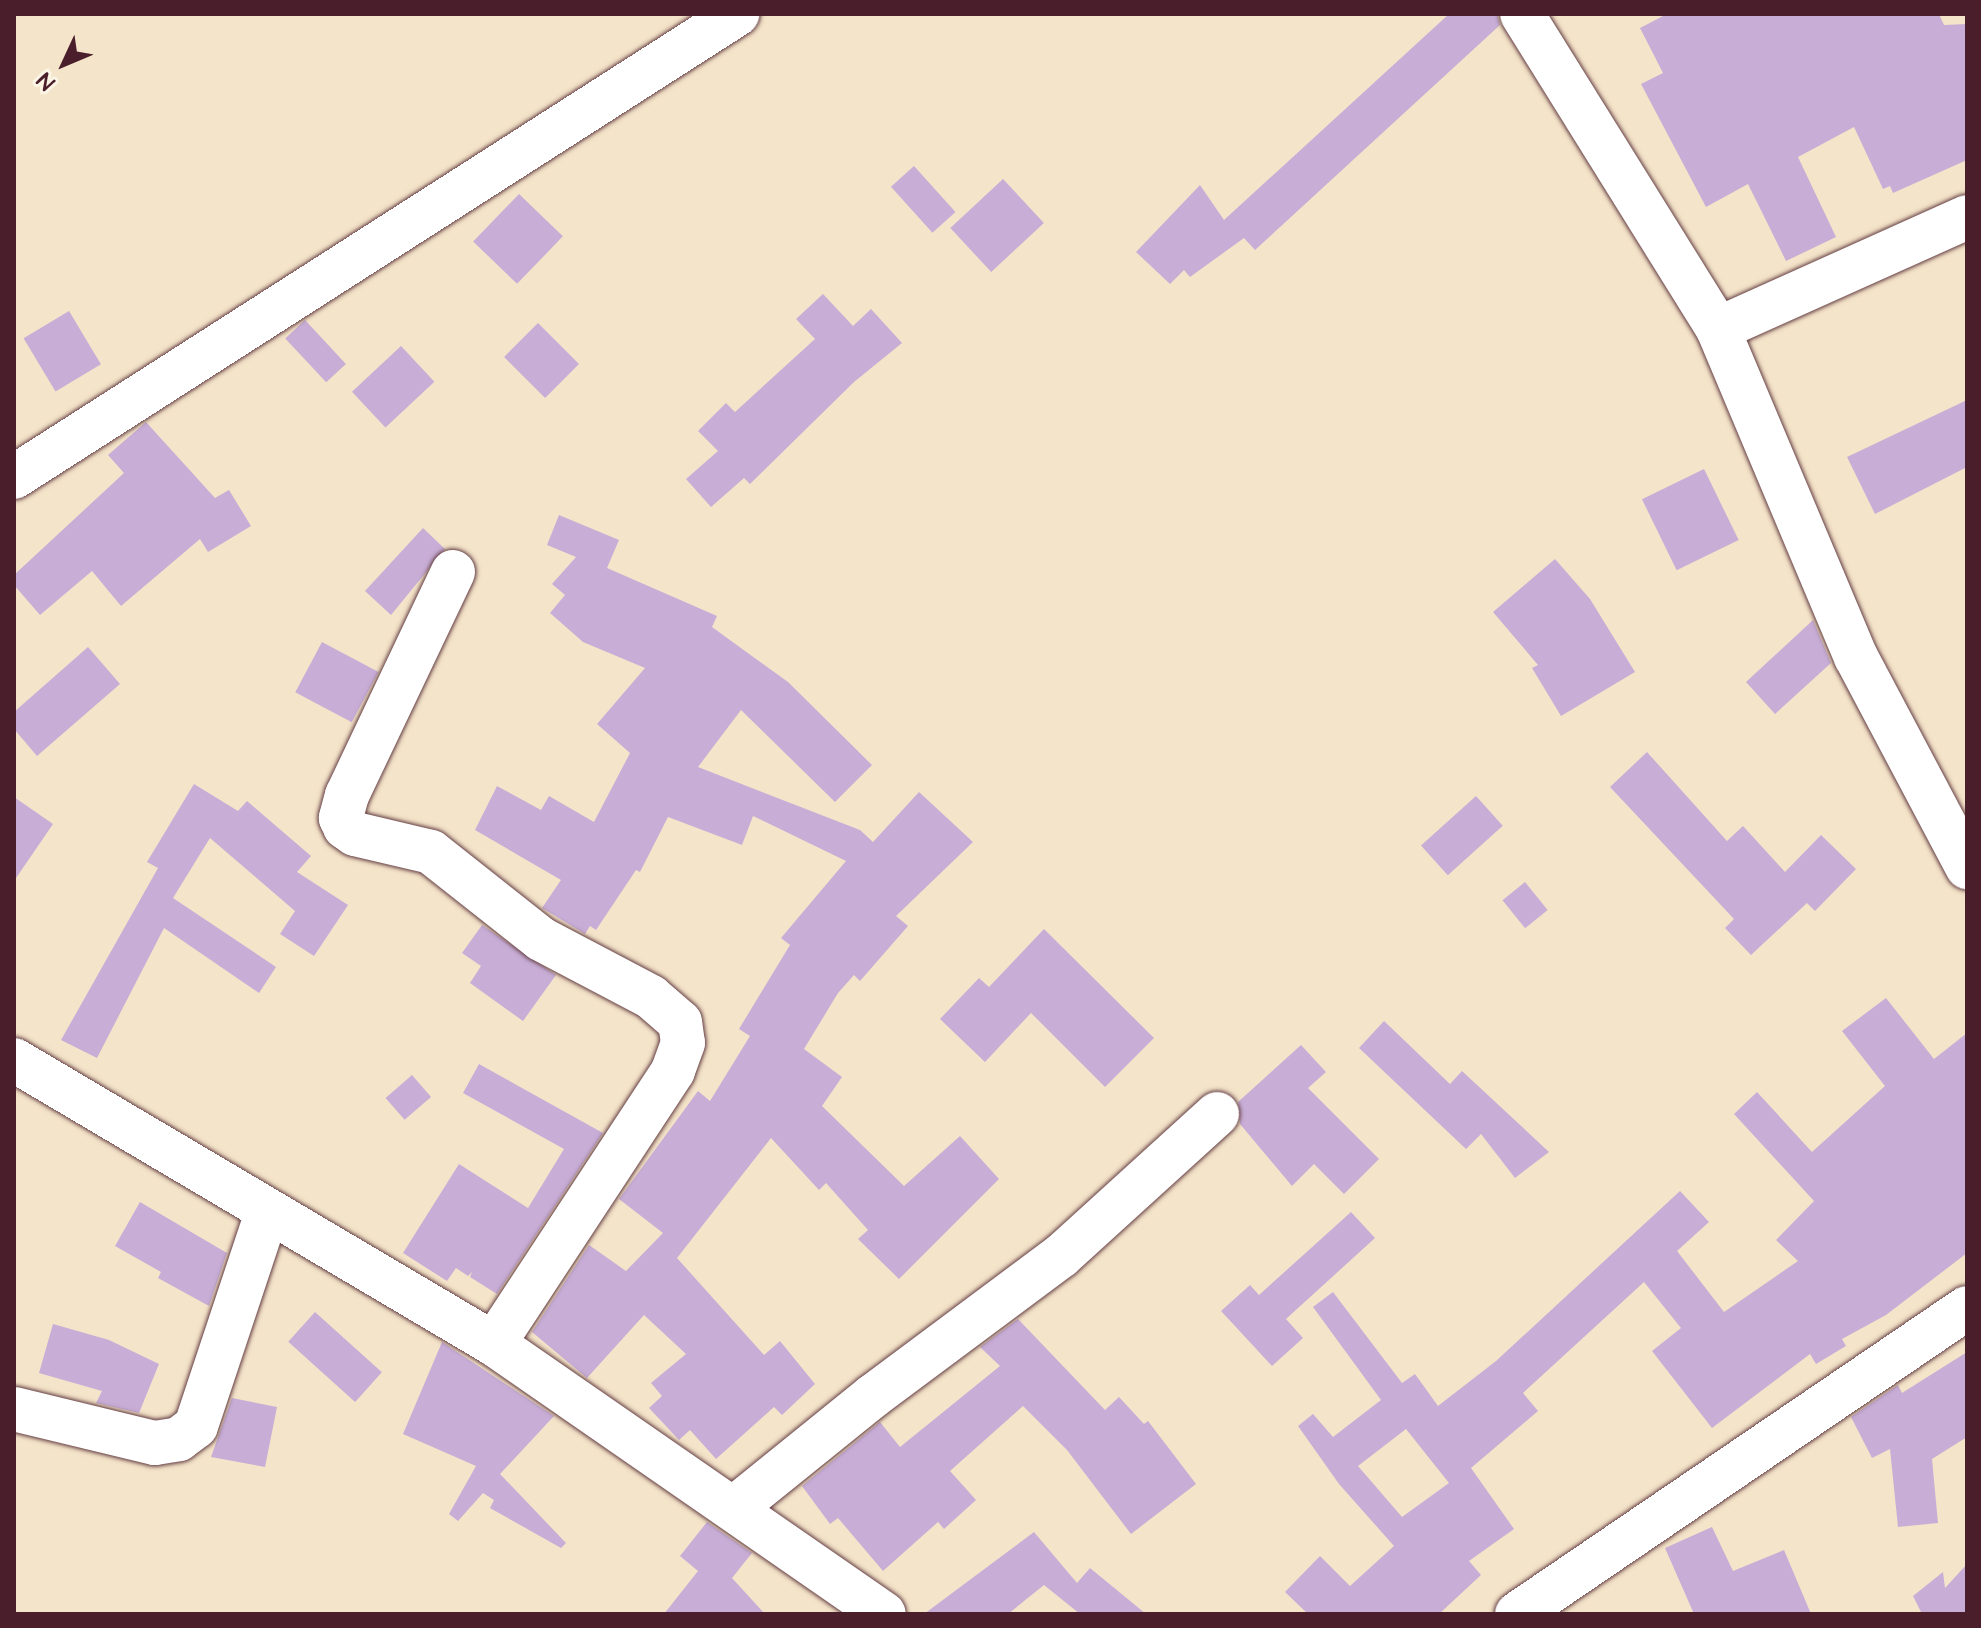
<!DOCTYPE html>
<html>
<head>
<meta charset="utf-8">
<style>
	body { margin:0 }
	#map { position:relative; width:1981px; height:1628px; overflow:hidden; background:#f4e4c9; font-family:"Architects Daughter",sans-serif }
	div>[style] { position:absolute }
	.building>* { inset:0; background:#c8aed7; transform-origin:0 0 }
	.roads { filter:drop-shadow(0 0 2px #643d43) drop-shadow(0 0 2px #643d43) }
	.minor>* { height:44px; margin:-22px; padding:0 22px; transform-origin:22px; border-radius:22px; background:#fff }
	span { translate:-50% -50%; white-space:nowrap; text-align:center; line-height:1.15; -webkit-text-stroke:7px #fcf5e5; paint-order:stroke }
	.frame { position:absolute; inset:0; border:16px solid #4a1f2b; pointer-events:none }
	.north { position:absolute; left:24px; top:24px; width:80px; height:80px; -webkit-text-stroke:6px #fcf5e5; paint-order:stroke; rotate:226deg; font-size:22px; font-weight:700; line-height:32px; text-align:center; color:#4a1f2b }
	.north::after { content:''; display:block; margin:auto; width:28px; height:36px; background:#4a1f2b; clip-path:polygon(50% 0,100% 100%,50% 72%,0 100%) }
</style>
</head>
<body>
<div id="map">
	<div class="building">
		<i style="clip-path:polygon(1449px 14px,1497px 14px,1500px 25px,1255px 250px,1244px 238px,1190px 277px,1184px 270px,1170px 284px,1136px 252px,1200px 185px,1224px 220px)"></i>
		<i style="clip-path:polygon(1667px 14px,1939px 14px,1944px 25px,1967px 24px,1967px 160px,1893px 193px,1890px 186px,1883px 189px,1854px 127px,1798px 157px,1836px 237px,1786px 261px,1748px 184px,1706px 207px,1641px 84px,1663px 73px,1640px 28px)"></i>
		<i style="left:914px;top:166px;width:62px;height:31px;rotate:48deg"></i>
		<i style="left:1003px;top:179px;width:60px;height:72px;rotate:47deg"></i>
		<i style="left:519px;top:194px;width:61px;height:66px;rotate:44deg"></i>
		<i style="clip-path:polygon(823px 294px,853px 326px,871px 309px,902px 343px,854px 382px,750px 484px,744px 478px,711px 507px,686px 479px,718px 451px,698px 431px,726px 403px,735px 412px,815px 339px,796px 319px)"></i>
		<i style="left:69px;top:311px;width:62px;height:53px;rotate:59deg"></i>
		<i style="left:305px;top:320px;width:60px;height:27px;rotate:47deg"></i>
		<i style="left:538px;top:323px;width:58px;height:48px;rotate:45deg"></i>
		<i style="left:401px;top:346px;width:49px;height:67px;rotate:47deg"></i>
		<i style="clip-path:polygon(1967px 400px,1967px 467px,1875px 514px,1847px 457px)"></i>
		<i style="clip-path:polygon(146px 422px,215px 498px,229px 490px,251px 526px,208px 552px,200px 539px,121px 606px,92px 571px,40px 615px,14px 585px,14px 575px,124px 473px,108px 455px)"></i>
		<i style="left:1704px;top:469px;width:79px;height:69px;rotate:64deg"></i>
		<i style="clip-path:polygon(559px 515px,619px 540px,607px 568px,717px 616px,712px 627px,788px 682px,872px 765px,835px 802px,741px 710px,698px 767px,860px 830px,873px 842px,919px 792px,973px 842px,896px 916px,908px 926px,860px 981px,854px 975px,838px 993px,804px 1049px,842px 1077px,822px 1106px,904px 1186px,960px 1136px,999px 1179px,899px 1279px,858px 1239px,868px 1230px,826px 1183px,819px 1190px,771px 1138px,677px 1258px,764px 1355px,780px 1341px,815px 1384px,782px 1415px,774px 1407px,716px 1459px,690px 1430px,679px 1440px,649px 1408px,662px 1396px,651px 1383px,686px 1354px,644px 1315px,587px 1378px,532px 1332px,589px 1245px,626px 1271px,663px 1233px,619px 1199px,698px 1091px,710px 1101px,750px 1036px,739px 1029px,790px 945px,781px 938px,846px 861px,753px 816px,742px 845px,668px 817px,640px 872px,636px 870px,596px 930px,590px 926px,585px 934px,542px 908px,561px 880px,475px 830px,497px 786px,541px 810px,549px 796px,594px 822px,630px 753px,597px 724px,645px 668px,583px 642px,550px 613px,565px 595px,552px 584px,576px 557px,547px 545px)"></i>
		<i style="clip-path:polygon(423px 528px,445px 549px,391px 615px,365px 591px)"></i>
		<i style="clip-path:polygon(1555px 559px,1590px 599px,1635px 672px,1561px 716px,1532px 668px,1538px 665px,1493px 612px)"></i>
		<i style="clip-path:polygon(1813px 620px,1831px 663px,1775px 714px,1746px 682px)"></i>
		<i style="left:322px;top:642px;width:64px;height:57px;rotate:28deg"></i>
		<i style="clip-path:polygon(88px 647px,120px 684px,37px 756px,14px 729px,14px 712px)"></i>
		<i style="clip-path:polygon(1647px 752px,1727px 841px,1743px 826px,1785px 872px,1821px 835px,1856px 869px,1815px 911px,1807px 903px,1751px 955px,1725px 928px,1734px 919px,1610px 787px)"></i>
		<i style="clip-path:polygon(194px 784px,238px 811px,247px 801px,311px 856px,297px 872px,348px 905px,314px 956px,280px 934px,295px 911px,210px 838px,173px 898px,276px 967px,259px 993px,164px 928px,97px 1058px,61px 1040px,158px 868px,147px 862px)"></i>
		<i style="left:1476px;top:796px;width:40px;height:74px;rotate:48deg"></i>
		<i style="clip-path:polygon(14px 797px,53px 824px,14px 881px)"></i>
		<i style="left:1525px;top:882px;width:36px;height:29px;rotate:51deg"></i>
		<i style="clip-path:polygon(482px 925px,556px 975px,523px 1021px,470px 983px,481px 966px,462px 953px)"></i>
		<i style="clip-path:polygon(1044px 929px,1154px 1038px,1105px 1087px,1031px 1013px,985px 1062px,940px 1019px,979px 978px,989px 987px)"></i>
		<i style="clip-path:polygon(evenodd,1886px 998px,1934px 1059px,1967px 1033px,1967px 1253px,1886px 1315px,1842px 1339px,1846px 1346px,1816px 1364px,1810px 1354px,1712px 1428px,1652px 1351px,1681px 1328px,1644px 1282px,1523px 1393px,1538px 1411px,1471px 1468px,1514px 1529px,1469px 1561px,1481px 1575px,1439px 1614px,1308px 1614px,1285px 1592px,1320px 1556px,1350px 1586px,1394px 1546px,1339px 1484px,1298px 1426px,1313px 1414px,1333px 1437px,1381px 1400px,1313px 1307px,1333px 1292px,1402px 1383px,1415px 1374px,1438px 1406px,1496px 1361px,1680px 1191px,1709px 1222px,1677px 1251px,1724px 1312px,1798px 1261px,1776px 1240px,1814px 1201px,1734px 1114px,1757px 1092px,1812px 1152px,1885px 1086px,1842px 1031px,1886px 998px,1406px 1429px,1449px 1483px,1402px 1517px,1358px 1466px,1406px 1429px)"></i>
		<i style="clip-path:polygon(1384px 1021px,1450px 1084px,1462px 1071px,1549px 1152px,1515px 1178px,1481px 1134px,1466px 1149px,1359px 1048px)"></i>
		<i style="clip-path:polygon(1301px 1045px,1326px 1072px,1308px 1088px,1379px 1159px,1344px 1194px,1314px 1164px,1292px 1186px,1240px 1124px,1238px 1102px)"></i>
		<i style="clip-path:polygon(479px 1064px,603px 1133px,497px 1294px,470px 1277px,472px 1272px,468px 1276px,456px 1268px,447px 1281px,403px 1253px,459px 1164px,528px 1208px,564px 1149px,463px 1093px)"></i>
		<i style="left:412px;top:1075px;width:29px;height:35px;rotate:49deg"></i>
		<i style="clip-path:polygon(140px 1202px,227px 1253px,209px 1306px,158px 1278px,161px 1272px,115px 1246px)"></i>
		<i style="clip-path:polygon(1351px 1212px,1375px 1238px,1286px 1319px,1303px 1338px,1272px 1366px,1221px 1311px,1250px 1285px,1259px 1295px)"></i>
		<i style="left:315px;top:1312px;width:90px;height:40px;rotate:42deg"></i>
		<i style="clip-path:polygon(1018px 1319px,1105px 1410px,1119px 1397px,1144px 1424px,1148px 1421px,1196px 1484px,1131px 1534px,1067px 1450px,1023px 1406px,950px 1471px,976px 1500px,944px 1529px,938px 1522px,883px 1571px,838px 1518px,830px 1524px,802px 1486px,880px 1422px,900px 1447px,1000px 1366px,980px 1347px)"></i>
		<i style="clip-path:polygon(53px 1324px,109px 1340px,159px 1364px,139px 1413px,96px 1403px,102px 1391px,39px 1373px)"></i>
		<i style="clip-path:polygon(442px 1342px,554px 1416px,500px 1474px,566px 1543px,561px 1548px,490px 1508px,494px 1500px,483px 1493px,458px 1521px,449px 1514px,476px 1466px,403px 1434px)"></i>
		<i style="clip-path:polygon(1967px 1352px,1967px 1437px,1932px 1459px,1938px 1523px,1898px 1527px,1890px 1449px,1872px 1458px,1851px 1417px,1898px 1385px,1902px 1393px)"></i>
		<i style="clip-path:polygon(232px 1398px,277px 1407px,265px 1467px,211px 1457px)"></i>
		<i style="clip-path:polygon(707px 1522px,752px 1553px,732px 1578px,765px 1614px,664px 1614px,698px 1571px,680px 1556px)"></i>
		<i style="clip-path:polygon(1712px 1527px,1733px 1571px,1784px 1550px,1811px 1614px,1694px 1614px,1665px 1548px)"></i>
		<i style="clip-path:polygon(1034px 1532px,1077px 1583px,1090px 1568px,1146px 1614px,1080px 1614px,1044px 1585px,1008px 1614px,924px 1614px)"></i>
		<i style="clip-path:polygon(1967px 1564px,1967px 1614px,1922px 1614px,1913px 1596px,1943px 1572px,1945px 1588px)"></i>
	</div>
	<div class="roads">
		<div class="minor">
			<i style="left:1522px;top:14px;width:371px;rotate:58.1deg"></i>
			<i style="left:1718px;top:329px;width:356px;rotate:67.2deg"></i>
			<i style="left:1856px;top:657px;width:238px;rotate:62.1deg"></i>
			<i style="left:1718px;top:329px;width:273px;rotate:-24.2deg"></i>
			<i style="left:14px;top:477px;width:859px;rotate:-32.63deg"></i>
			<i style="left:453px;top:572px;width:247px;rotate:115.4deg"></i>
			<i style="left:347px;top:795px;width:24px;rotate:105deg"></i>
			<i style="left:341px;top:818px;width:10px;rotate:66deg"></i>
			<i style="left:345px;top:827px;width:12px;rotate:35deg"></i>
			<i style="left:355px;top:834px;width:78px;rotate:13.3deg"></i>
			<i style="left:431px;top:852px;width:140px;rotate:38.3deg"></i>
			<i style="left:541px;top:939px;width:124px;rotate:27.8deg"></i>
			<i style="left:651px;top:997px;width:38px;rotate:41deg"></i>
			<i style="left:680px;top:1022px;width:21px;rotate:82deg"></i>
			<i style="left:683px;top:1043px;width:30px;rotate:110deg"></i>
			<i style="left:673px;top:1071px;width:326px;rotate:123.3deg"></i>
			<i style="left:14px;top:1060px;width:558px;rotate:30.61deg"></i>
			<i style="left:494px;top:1344px;width:474px;rotate:34.7deg"></i>
			<i style="left:14px;top:1409px;width:145px;rotate:13.6deg"></i>
			<i style="left:155px;top:1443px;width:24px;rotate:-9deg"></i>
			<i style="left:179px;top:1439px;width:21px;rotate:-37deg"></i>
			<i style="left:196px;top:1426px;width:225px;rotate:-71.6deg"></i>
			<i style="left:733px;top:1509px;width:180px;rotate:-38.9deg"></i>
			<i style="left:873px;top:1396px;width:234px;rotate:-36.7deg"></i>
			<i style="left:1061px;top:1256px;width:211px;rotate:-42.3deg"></i>
			<i style="left:1517px;top:1614px;width:544px;rotate:-34.22deg"></i>
		</div>
	</div>
	<div class="frame"></div>
	<div class="north">N</div>
</div>
</body>
</html>
